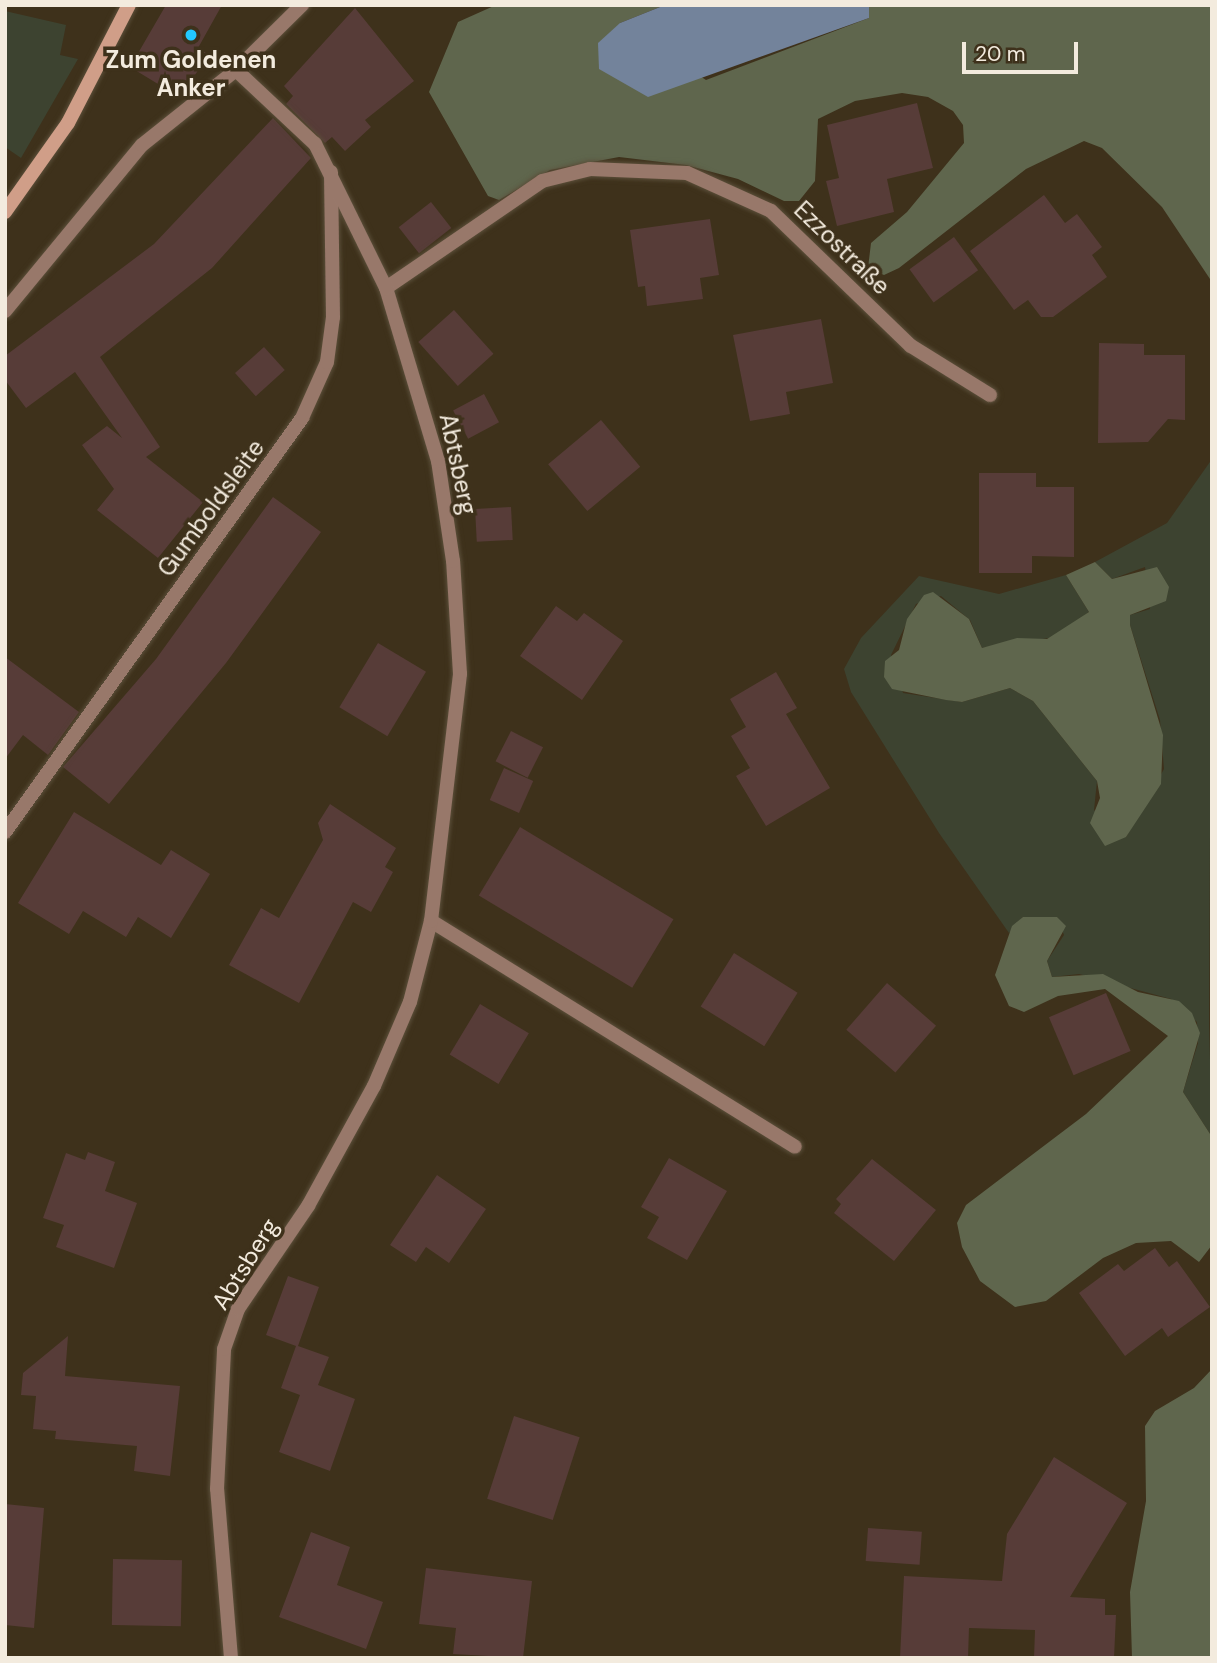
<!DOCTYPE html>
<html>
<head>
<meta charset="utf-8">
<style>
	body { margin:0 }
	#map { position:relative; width:1217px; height:1663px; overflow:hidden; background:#3e311b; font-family:"DM Sans",sans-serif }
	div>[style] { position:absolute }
	.green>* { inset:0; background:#3d4330 }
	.forest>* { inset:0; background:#5f664d }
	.water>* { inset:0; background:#73839b }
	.building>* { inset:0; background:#573c38; transform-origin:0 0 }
	.roads { filter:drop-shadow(0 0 2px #5b4f3a) drop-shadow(0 0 2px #5b4f3a) }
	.street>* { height:14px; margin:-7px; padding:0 7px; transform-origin:7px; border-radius:7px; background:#98786a }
	.secondary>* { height:14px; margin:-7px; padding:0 7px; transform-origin:7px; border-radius:7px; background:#d09e88 }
	.dots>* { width:19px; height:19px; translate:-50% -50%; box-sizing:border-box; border:4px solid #3e311b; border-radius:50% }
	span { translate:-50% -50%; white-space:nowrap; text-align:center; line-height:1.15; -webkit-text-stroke:7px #3e311b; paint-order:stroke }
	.poi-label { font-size:24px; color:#f3ebde; font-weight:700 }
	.street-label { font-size:24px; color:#f3ebde }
	.frame { position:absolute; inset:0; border:7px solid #f3ebde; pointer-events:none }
	.scale { position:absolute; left:962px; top:42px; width:116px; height:32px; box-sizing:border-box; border:4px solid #f3ebde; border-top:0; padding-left:9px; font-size:21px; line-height:24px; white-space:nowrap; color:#f3ebde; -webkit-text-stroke:5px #3e311b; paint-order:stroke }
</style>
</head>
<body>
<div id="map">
	<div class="green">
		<i style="clip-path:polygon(5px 11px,66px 25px,60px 55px,78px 59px,21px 158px,5px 147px)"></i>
		<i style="clip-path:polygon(1212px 459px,1209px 1022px,1212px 1137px,1183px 1092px,1198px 1043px,1197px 1022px,1171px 999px,1079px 974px,1052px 977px,1047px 961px,1064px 935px,1057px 917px,1023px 917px,1009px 933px,939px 833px,851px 692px,844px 669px,861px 638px,919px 576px,999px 594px,1066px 575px,1089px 612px,1056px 637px,982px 648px,970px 620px,941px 596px,916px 604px,891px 655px,903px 693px,962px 702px,1010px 688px,1033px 701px,1097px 781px,1094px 810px,1126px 837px,1164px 769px,1160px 720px,1130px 625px,1130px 615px,1150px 609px,1145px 567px,1112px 579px,1095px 562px,1167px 523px)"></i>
	</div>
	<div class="forest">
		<i style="clip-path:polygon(496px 5px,665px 5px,620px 23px,706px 80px,869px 18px,869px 5px,1212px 5px,1212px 282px,1162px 207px,1102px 148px,1084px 141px,1026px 169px,899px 268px,884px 275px,868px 268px,871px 243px,907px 212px,964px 143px,963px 125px,953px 111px,928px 97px,902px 93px,855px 101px,818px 119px,815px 181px,799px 201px,784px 201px,738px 179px,686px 165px,619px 157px,550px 170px,499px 200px,488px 196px,429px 92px,458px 22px)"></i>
		<i style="clip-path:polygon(1095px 562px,1112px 579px,1157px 567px,1169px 587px,1166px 601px,1130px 615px,1130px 625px,1163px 735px,1161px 784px,1126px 837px,1105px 846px,1090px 823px,1100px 798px,1097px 781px,1033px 701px,1010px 688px,962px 702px,946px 700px,892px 689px,884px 677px,885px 661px,899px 650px,907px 619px,924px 595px,933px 592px,969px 619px,982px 648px,1017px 638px,1047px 639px,1089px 612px,1066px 575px)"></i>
		<i style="clip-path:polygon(1023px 917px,1057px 917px,1066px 926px,1047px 961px,1052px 977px,1103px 974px,1138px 992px,1179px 1001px,1192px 1013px,1200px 1033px,1183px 1092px,1212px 1137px,1212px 1245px,1199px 1262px,1171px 1241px,1136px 1243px,1103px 1258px,1046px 1301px,1015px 1307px,980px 1281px,962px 1247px,957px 1223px,966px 1205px,1086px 1114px,1168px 1036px,1105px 989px,1058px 996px,1024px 1012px,1009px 1006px,995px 975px,1012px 926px)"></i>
		<i style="clip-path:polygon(1212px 1369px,1212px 1658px,1132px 1658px,1130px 1592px,1146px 1501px,1145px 1426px,1155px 1411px,1194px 1388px)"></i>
	</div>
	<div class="water">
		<i style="clip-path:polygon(665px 5px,869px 5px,869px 18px,648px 97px,599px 69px,598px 43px,620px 23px)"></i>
	</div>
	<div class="building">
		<i style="clip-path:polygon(166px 5px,222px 5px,198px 48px,208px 54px,181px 98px,130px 67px)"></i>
		<i style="clip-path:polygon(355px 8px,414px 81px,365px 120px,371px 127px,345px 151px,332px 137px,325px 143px,286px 104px,293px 96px,284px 86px)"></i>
		<i style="clip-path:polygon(917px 103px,933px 168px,887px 179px,894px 212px,837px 226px,826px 181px,839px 178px,827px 125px)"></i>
		<i style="clip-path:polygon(273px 118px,311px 158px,212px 268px,100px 357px,160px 447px,146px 457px,203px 502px,158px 558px,97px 510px,114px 489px,82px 445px,107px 426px,122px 438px,75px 372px,26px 408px,5px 380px,5px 356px,154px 244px)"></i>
		<i style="clip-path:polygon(1044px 195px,1065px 223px,1077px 214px,1102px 247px,1092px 255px,1107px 277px,1053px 317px,1041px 317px,1028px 300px,1014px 310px,970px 251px)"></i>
		<i style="left:431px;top:202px;width:33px;height:41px;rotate:52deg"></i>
		<i style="clip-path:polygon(710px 219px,719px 275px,700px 278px,703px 299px,647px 306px,645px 286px,638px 287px,630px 230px)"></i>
		<i style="left:954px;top:237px;width:41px;height:55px;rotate:54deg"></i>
		<i style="left:454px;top:310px;width:59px;height:48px;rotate:48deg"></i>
		<i style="clip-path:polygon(821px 319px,833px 383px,786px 392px,790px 414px,750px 421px,733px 335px)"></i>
		<i style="clip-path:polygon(1099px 343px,1144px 344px,1144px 355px,1185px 355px,1185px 420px,1168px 419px,1148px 442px,1098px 443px)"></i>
		<i style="left:264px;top:347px;width:31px;height:39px;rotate:48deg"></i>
		<i style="left:484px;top:394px;width:32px;height:35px;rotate:62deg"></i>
		<i style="left:601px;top:420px;width:61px;height:69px;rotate:50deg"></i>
		<i style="clip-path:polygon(979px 473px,1036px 473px,1036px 487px,1074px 487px,1074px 557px,1032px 556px,1032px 573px,979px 573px)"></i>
		<i style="clip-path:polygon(273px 497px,321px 532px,226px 663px,109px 804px,63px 767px,156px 659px)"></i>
		<i style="left:511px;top:507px;width:33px;height:36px;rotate:87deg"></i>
		<i style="clip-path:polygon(556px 606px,577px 621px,584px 613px,623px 641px,582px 700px,520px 656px)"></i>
		<i style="left:378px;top:643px;width:56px;height:75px;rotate:31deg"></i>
		<i style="clip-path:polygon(5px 657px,79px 712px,48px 755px,23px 735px,5px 759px)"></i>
		<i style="clip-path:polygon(776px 672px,797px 708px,786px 714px,830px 788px,766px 826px,736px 776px,750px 768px,731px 736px,746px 727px,730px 699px)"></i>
		<i style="left:511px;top:731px;width:36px;height:34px;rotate:27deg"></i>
		<i style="left:504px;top:768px;width:32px;height:35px;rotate:24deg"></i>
		<i style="clip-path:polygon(330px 804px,396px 848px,385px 867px,393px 872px,371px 912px,353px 902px,299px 1003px,229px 965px,261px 908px,279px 918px,323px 840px,318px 823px)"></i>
		<i style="clip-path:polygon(74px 812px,161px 865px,171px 850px,210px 874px,171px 938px,138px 917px,126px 937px,83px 911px,69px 934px,18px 903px)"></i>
		<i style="left:520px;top:827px;width:179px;height:80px;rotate:31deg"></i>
		<i style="left:734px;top:953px;width:75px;height:63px;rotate:32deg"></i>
		<i style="left:887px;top:983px;width:65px;height:62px;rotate:41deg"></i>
		<i style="left:1106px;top:993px;width:63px;height:62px;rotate:67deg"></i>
		<i style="left:480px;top:1004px;width:57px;height:59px;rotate:31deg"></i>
		<i style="clip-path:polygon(88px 1152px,115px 1162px,105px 1191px,137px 1203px,114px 1268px,56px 1247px,64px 1225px,43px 1218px,66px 1153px,85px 1160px)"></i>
		<i style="clip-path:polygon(669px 1158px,727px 1191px,687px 1260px,647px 1238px,659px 1217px,641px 1207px)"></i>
		<i style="clip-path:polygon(872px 1159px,936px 1210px,894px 1261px,834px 1213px,841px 1204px,836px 1199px)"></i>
		<i style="clip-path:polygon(437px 1175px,486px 1209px,449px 1263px,426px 1247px,416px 1262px,390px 1245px)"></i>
		<i style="clip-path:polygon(1155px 1248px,1169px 1267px,1177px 1261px,1210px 1307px,1168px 1337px,1162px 1328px,1125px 1356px,1079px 1293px,1118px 1264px,1124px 1271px)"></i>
		<i style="clip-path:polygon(288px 1276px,319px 1287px,298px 1346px,329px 1357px,318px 1385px,355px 1399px,330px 1471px,279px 1452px,300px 1395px,281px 1388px,296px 1346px,266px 1335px)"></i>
		<i style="clip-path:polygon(68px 1336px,65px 1376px,180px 1386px,170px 1476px,134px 1471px,137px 1446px,55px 1439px,56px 1431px,33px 1429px,36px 1396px,21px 1395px,23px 1373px)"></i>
		<i style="left:514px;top:1416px;width:69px;height:87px;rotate:18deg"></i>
		<i style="clip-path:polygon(1054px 1457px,1127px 1503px,1070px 1597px,1105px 1599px,1105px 1615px,1116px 1615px,1114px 1658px,1034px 1658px,1035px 1630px,969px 1628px,968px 1658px,900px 1658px,904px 1576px,1002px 1581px,1007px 1534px)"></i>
		<i style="clip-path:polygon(5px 1504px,44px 1508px,34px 1628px,5px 1625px)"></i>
		<i style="left:868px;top:1528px;width:54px;height:33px;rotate:4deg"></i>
		<i style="clip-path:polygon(311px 1532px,350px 1547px,337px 1585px,383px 1602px,366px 1649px,279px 1617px)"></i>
		<i style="left:113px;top:1559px;width:69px;height:66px;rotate:1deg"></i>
		<i style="clip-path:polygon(426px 1568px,532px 1581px,523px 1658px,453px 1654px,456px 1628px,419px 1624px)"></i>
	</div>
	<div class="roads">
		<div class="street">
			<i style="left:386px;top:288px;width:189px;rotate:-34.4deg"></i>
			<i style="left:542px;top:181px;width:49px;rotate:-14deg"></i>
			<i style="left:590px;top:169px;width:97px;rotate:2.4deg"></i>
			<i style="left:687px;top:173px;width:92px;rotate:24.3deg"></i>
			<i style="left:771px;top:211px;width:194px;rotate:44deg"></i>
			<i style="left:911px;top:346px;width:93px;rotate:31.8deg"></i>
			<i style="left:5px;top:311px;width:215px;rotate:-50.5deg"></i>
			<i style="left:142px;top:145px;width:120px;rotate:-38.6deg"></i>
			<i style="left:236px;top:70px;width:93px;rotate:-44.6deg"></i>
			<i style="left:5px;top:832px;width:510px;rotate:-54.34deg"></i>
			<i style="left:302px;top:418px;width:61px;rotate:-65.9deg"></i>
			<i style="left:327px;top:362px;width:45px;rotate:-82.4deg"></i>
			<i style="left:333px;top:317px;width:145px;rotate:-90.8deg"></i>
			<i style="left:431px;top:921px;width:428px;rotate:31.8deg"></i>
			<i style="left:231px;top:1658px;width:170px;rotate:-94.7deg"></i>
			<i style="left:217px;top:1489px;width:140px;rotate:-87.1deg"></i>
			<i style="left:224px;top:1349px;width:42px;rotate:-70.7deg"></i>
			<i style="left:238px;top:1309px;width:125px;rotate:-55.8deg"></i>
			<i style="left:308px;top:1206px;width:137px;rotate:-61.2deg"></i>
			<i style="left:374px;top:1086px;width:91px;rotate:-66.8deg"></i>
			<i style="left:410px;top:1002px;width:84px;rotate:-75.5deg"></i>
			<i style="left:431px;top:921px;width:249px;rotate:-83.3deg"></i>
			<i style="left:460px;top:674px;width:113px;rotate:-93.5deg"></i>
			<i style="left:453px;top:561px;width:101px;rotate:-98.5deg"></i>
			<i style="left:438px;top:461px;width:181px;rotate:-106.7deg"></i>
			<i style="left:386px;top:288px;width:161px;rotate:-116.2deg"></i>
			<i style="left:315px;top:144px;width:108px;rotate:-136.9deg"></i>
		</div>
		<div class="secondary">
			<i style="left:5px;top:212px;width:109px;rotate:-54.7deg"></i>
			<i style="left:68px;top:123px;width:133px;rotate:-62.7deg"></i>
		</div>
	</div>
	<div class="dots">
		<i style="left:191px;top:35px;background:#22c9fe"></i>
	</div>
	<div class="poi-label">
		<span style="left:191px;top:74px">Zum Goldenen<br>Anker</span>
	</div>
	<div class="street-label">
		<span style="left:842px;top:248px;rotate:44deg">Ezzostraße</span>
		<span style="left:458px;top:464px;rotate:78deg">Abtsberg</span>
		<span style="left:211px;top:508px;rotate:-54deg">Gumboldsleite</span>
		<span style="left:245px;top:1264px;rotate:-58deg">Abtsberg</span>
	</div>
	<div class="frame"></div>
	<div class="scale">20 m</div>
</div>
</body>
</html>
